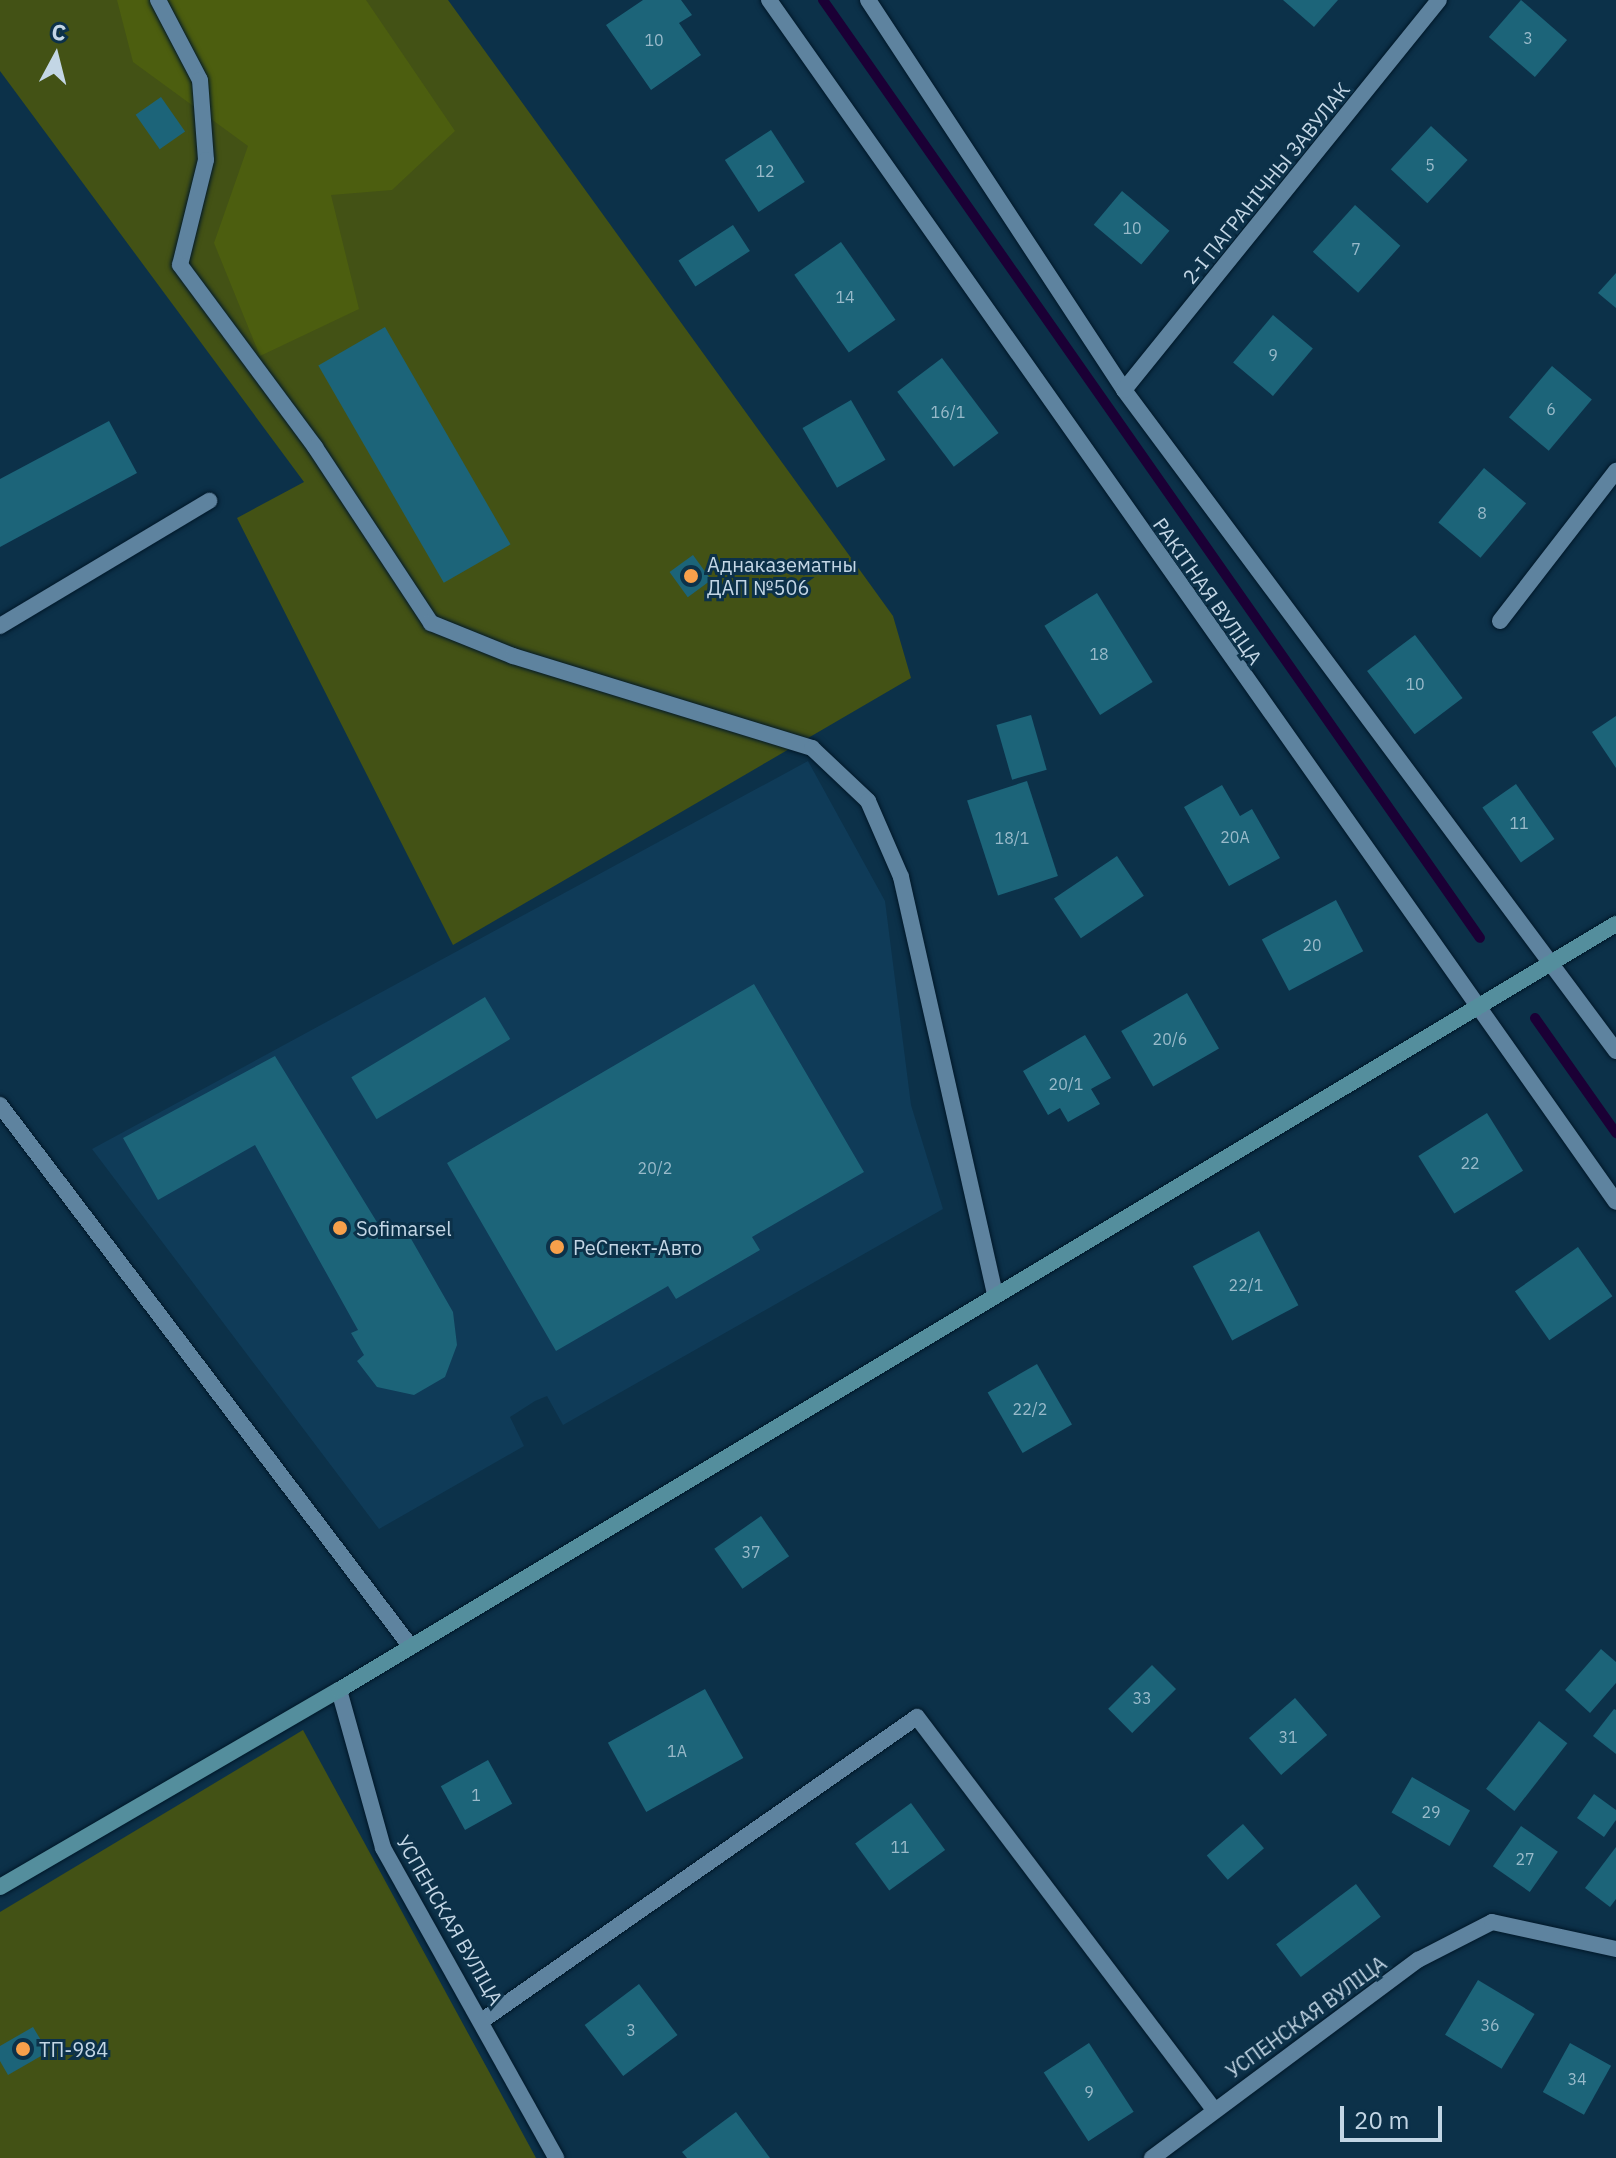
<!DOCTYPE html>
<html>
<head>
<meta charset="utf-8">
<style>
	body { margin:0 }
	#map { position:relative; width:1616px; height:2158px; overflow:hidden; background:#0c3149; font-family:"IBM Plex Sans",sans-serif }
	div>[style] { position:absolute }
	.built>* { inset:0; background:#0f3b58 }
	.green>* { inset:0; background:#435215 }
	.forest>* { inset:0; background:#4c5e0f }
	.stream>* { height:10px; margin:-5px; padding:0 5px; transform-origin:5px; border-radius:5px; background:#1b0035 }
	.building>* { inset:0; background:#1c6479; transform-origin:0 0 }
	.roads { filter:drop-shadow(0 0 2px #001829) drop-shadow(0 0 2px #001829) }
	.lane>* { height:16px; margin:-8px; padding:0 8px; transform-origin:8px; border-radius:8px; background:#5e839f }
	.street>* { height:16px; margin:-8px; padding:0 8px; transform-origin:8px; border-radius:8px; background:#5e839f }
	.secondary>* { height:16px; margin:-8px; padding:0 8px; transform-origin:8px; border-radius:8px; background:#548e9d }
	.dots>* { width:22px; height:22px; translate:-50% -50%; box-sizing:border-box; border:4px solid #0c3149; border-radius:50% }
	span { translate:-50% -50%; white-space:nowrap; text-align:center; line-height:1.15; -webkit-text-stroke:6px #0c3149; paint-order:stroke }
	.number-label { font-size:16px; color:#99baca }
	.number-label span { -webkit-text-stroke-width:0 }
	.street-label { font-size:20px; color:#c3d6e5 }
	.poi-label { font-size:20px; color:#c3d6e5 }
	.left { translate:0 -50%; text-align:left }
	.north { position:absolute; left:16px; top:16px; width:80px; height:80px; -webkit-text-stroke:6px #0c3149; paint-order:stroke; rotate:7deg; font-size:22px; font-weight:700; line-height:32px; text-align:center; color:#c3d6e5 }
	.north::after { content:''; display:block; margin:auto; width:28px; height:36px; background:#c3d6e5; clip-path:polygon(50% 0,100% 100%,50% 72%,0 100%) }
	.scale { position:absolute; left:1340px; top:2106px; width:102px; height:36px; box-sizing:border-box; border:4px solid #c3d6e5; border-top:0; padding-left:10px; font-size:24px; line-height:28px; white-space:nowrap; color:#c3d6e5; -webkit-text-stroke:6px #0c3149; paint-order:stroke }
</style>
</head>
<body>
<div id="map">
	<div class="built">
		<i style="clip-path:polygon(808px 761px,885px 901px,911px 1105px,943px 1209px,563px 1425px,547px 1396px,535px 1401px,510px 1417px,524px 1446px,379px 1529px,92px 1149px)"></i>
	</div>
	<div class="green">
		<i style="clip-path:polygon(0 0,448px 0,893px 616px,911px 678px,453px 945px,237px 518px,304px 482px,0 71px)"></i>
		<i style="clip-path:polygon(303px 1730px,536px 2158px,0 2158px,0 1912px)"></i>
	</div>
	<div class="forest">
		<i style="clip-path:polygon(117px 0,366px 0,455px 131px,392px 190px,331px 195px,359px 309px,260px 356px,214px 243px,248px 146px,133px 62px)"></i>
	</div>
	<div class="stream">
		<i style="left:823px;top:0;width:1145px;rotate:54.99deg"></i>
		<i style="left:1535px;top:1018px;width:141px;rotate:54.8deg"></i>
	</div>
	<div class="building">
		<i style="clip-path:polygon(643px 0,681px 0,692px 15px,679px 23px,701px 55px,651px 90px,606px 25px)"></i>
		<i style="clip-path:polygon(1283px 0,1338px 0,1314px 27px)"></i>
		<i style="left:1521px;top:0;width:61px;height:49px;rotate:41deg"></i>
		<i style="left:161px;top:97px;width:42px;height:31px;rotate:55deg"></i>
		<i style="left:1431px;top:126px;width:50px;height:59px;rotate:43deg"></i>
		<i style="left:771px;top:130px;width:62px;height:55px;rotate:57deg"></i>
		<i style="left:1122px;top:191px;width:62px;height:44px;rotate:40deg"></i>
		<i style="left:1355px;top:205px;width:61px;height:63px;rotate:42deg"></i>
		<i style="left:733px;top:225px;width:31px;height:65px;rotate:57deg"></i>
		<i style="left:841px;top:242px;width:95px;height:57px;rotate:55deg"></i>
		<i style="clip-path:polygon(1616px 273px,1616px 308px,1598px 293px)"></i>
		<i style="left:1273px;top:315px;width:52px;height:62px;rotate:40deg"></i>
		<i style="left:385px;top:327px;width:251px;height:77px;rotate:60deg"></i>
		<i style="left:942px;top:358px;width:94px;height:56px;rotate:53deg"></i>
		<i style="left:1552px;top:366px;width:52px;height:67px;rotate:40deg"></i>
		<i style="left:851px;top:400px;width:69px;height:56px;rotate:60deg"></i>
		<i style="clip-path:polygon(109px 421px,137px 473px,0 547px,0 479px)"></i>
		<i style="left:1484px;top:468px;width:55px;height:71px;rotate:40deg"></i>
		<i style="left:693px;top:555px;width:31px;height:29px;rotate:54deg"></i>
		<i style="left:1097px;top:593px;width:105px;height:62px;rotate:58deg"></i>
		<i style="left:1415px;top:635px;width:79px;height:60px;rotate:53deg"></i>
		<i style="left:1031px;top:715px;width:57px;height:36px;rotate:74deg"></i>
		<i style="clip-path:polygon(1616px 716px,1616px 768px,1592px 732px)"></i>
		<i style="left:1027px;top:781px;width:100px;height:63px;rotate:72deg"></i>
		<i style="left:1516px;top:784px;width:67px;height:41px;rotate:55deg"></i>
		<i style="clip-path:polygon(1222px 785px,1240px 816px,1252px 809px,1280px 858px,1229px 886px,1184px 807px)"></i>
		<i style="left:1117px;top:856px;width:48px;height:76px;rotate:56deg"></i>
		<i style="left:1336px;top:900px;width:58px;height:84px;rotate:62deg"></i>
		<i style="clip-path:polygon(754px 984px,864px 1172px,752px 1237px,760px 1250px,676px 1299px,668px 1286px,556px 1351px,447px 1163px)"></i>
		<i style="left:1187px;top:993px;width:64px;height:76px;rotate:60deg"></i>
		<i style="left:485px;top:997px;width:49px;height:156px;rotate:59deg"></i>
		<i style="clip-path:polygon(1085px 1035px,1111px 1078px,1091px 1089px,1100px 1104px,1068px 1122px,1060px 1108px,1048px 1115px,1023px 1071px)"></i>
		<i style="clip-path:polygon(275px 1056px,383px 1232px,402px 1223px,453px 1312px,457px 1345px,445px 1377px,414px 1395px,377px 1387px,357px 1361px,364px 1355px,351px 1333px,358px 1330px,255px 1145px,158px 1200px,123px 1138px)"></i>
		<i style="left:1487px;top:1113px;width:68px;height:81px;rotate:58deg"></i>
		<i style="left:1259px;top:1231px;width:84px;height:75px;rotate:62deg"></i>
		<i style="left:1578px;top:1247px;width:60px;height:77px;rotate:55deg"></i>
		<i style="left:1037px;top:1364px;width:70px;height:57px;rotate:60deg"></i>
		<i style="left:761px;top:1516px;width:49px;height:57px;rotate:55deg"></i>
		<i style="clip-path:polygon(1601px 1649px,1616px 1662px,1616px 1683px,1590px 1713px,1565px 1690px)"></i>
		<i style="left:1152px;top:1665px;width:34px;height:62px;rotate:45deg"></i>
		<i style="left:705px;top:1689px;width:79px;height:111px;rotate:61deg"></i>
		<i style="left:1295px;top:1698px;width:49px;height:61px;rotate:49deg"></i>
		<i style="clip-path:polygon(1614px 1709px,1616px 1710px,1616px 1754px,1593px 1736px)"></i>
		<i style="left:1539px;top:1721px;width:36px;height:86px;rotate:38deg"></i>
		<i style="left:488px;top:1760px;width:50px;height:54px;rotate:61deg"></i>
		<i style="left:1412px;top:1777px;width:67px;height:41px;rotate:30deg"></i>
		<i style="clip-path:polygon(1594px 1794px,1616px 1810px,1616px 1820px,1604px 1837px,1577px 1818px)"></i>
		<i style="left:911px;top:1803px;width:58px;height:69px;rotate:54deg"></i>
		<i style="left:1243px;top:1824px;width:32px;height:48px;rotate:49deg"></i>
		<i style="left:1521px;top:1826px;width:45px;height:49px;rotate:35deg"></i>
		<i style="clip-path:polygon(1616px 1847px,1616px 1899px,1610px 1907px,1585px 1888px)"></i>
		<i style="left:1356px;top:1884px;width:41px;height:100px;rotate:53deg"></i>
		<i style="left:1478px;top:1980px;width:66px;height:64px;rotate:31deg"></i>
		<i style="left:639px;top:1984px;width:64px;height:68px;rotate:53deg"></i>
		<i style="clip-path:polygon(33px 2027px,48px 2052px,8px 2075px,0 2061px,0 2046px)"></i>
		<i style="left:1089px;top:2043px;width:82px;height:54px;rotate:57deg"></i>
		<i style="left:1570px;top:2043px;width:47px;height:56px;rotate:29deg"></i>
		<i style="clip-path:polygon(736px 2112px,770px 2158px,687px 2158px,682px 2152px)"></i>
	</div>
	<div class="roads">
		<div class="lane">
			<i style="left:158px;top:0;width:90px;rotate:62.3deg"></i>
			<i style="left:200px;top:80px;width:80px;rotate:85.7deg"></i>
			<i style="left:206px;top:160px;width:108px;rotate:103.9deg"></i>
			<i style="left:180px;top:265px;width:227px;rotate:53.4deg"></i>
			<i style="left:315px;top:447px;width:211px;rotate:56.6deg"></i>
			<i style="left:431px;top:623px;width:88px;rotate:21.9deg"></i>
			<i style="left:513px;top:656px;width:313px;rotate:17.1deg"></i>
			<i style="left:812px;top:748px;width:77px;rotate:43.4deg"></i>
			<i style="left:868px;top:801px;width:83px;rotate:66.5deg"></i>
			<i style="left:901px;top:877px;width:428px;rotate:77.3deg"></i>
			<i style="left:0;top:626px;width:244px;rotate:-30.9deg"></i>
			<i style="left:0;top:1105px;width:680px;rotate:52.83deg"></i>
			<i style="left:483px;top:2020px;width:529px;rotate:-34.92deg"></i>
			<i style="left:917px;top:1717px;width:490px;rotate:52.9deg"></i>
		</div>
		<div class="street">
			<i style="left:769px;top:0;width:1470px;rotate:54.83deg"></i>
			<i style="left:868px;top:0;width:467px;rotate:56.7deg"></i>
			<i style="left:1124px;top:390px;width:824px;rotate:53.34deg"></i>
			<i style="left:1124px;top:390px;width:501px;rotate:-51.07deg"></i>
			<i style="left:1500px;top:621px;width:190px;rotate:-52.3deg"></i>
			<i style="left:339px;top:1690px;width:164px;rotate:74.4deg"></i>
			<i style="left:383px;top:1848px;width:355px;rotate:60.8deg"></i>
			<i style="left:1152px;top:2158px;width:332px;rotate:-36.7deg"></i>
			<i style="left:1418px;top:1960px;width:83px;rotate:-27.2deg"></i>
			<i style="left:1492px;top:1922px;width:127px;rotate:12.3deg"></i>
		</div>
		<div class="secondary">
			<i style="left:0;top:1887px;width:392px;rotate:-30.2deg"></i>
			<i style="left:339px;top:1690px;width:1489px;rotate:-30.96deg"></i>
		</div>
	</div>
	<div class="dots">
		<i style="left:691px;top:576px;background:#f8a04b"></i>
		<i style="left:340px;top:1228px;background:#f8a04b"></i>
		<i style="left:557px;top:1247px;background:#f8a04b"></i>
		<i style="left:23px;top:2049px;background:#f8a04b"></i>
	</div>
	<div class="number-label">
		<span style="left:1528px;top:38px">3</span>
		<span style="left:654px;top:40px">10</span>
		<span style="left:1430px;top:165px">5</span>
		<span style="left:765px;top:171px">12</span>
		<span style="left:1132px;top:228px">10</span>
		<span style="left:1356px;top:249px">7</span>
		<span style="left:845px;top:297px">14</span>
		<span style="left:1273px;top:355px">9</span>
		<span style="left:1551px;top:409px">6</span>
		<span style="left:948px;top:412px">16/1</span>
		<span style="left:1482px;top:513px">8</span>
		<span style="left:1099px;top:654px">18</span>
		<span style="left:1415px;top:684px">10</span>
		<span style="left:1519px;top:823px">11</span>
		<span style="left:1235px;top:837px">20А</span>
		<span style="left:1012px;top:838px">18/1</span>
		<span style="left:1312px;top:945px">20</span>
		<span style="left:1170px;top:1039px">20/6</span>
		<span style="left:1066px;top:1084px">20/1</span>
		<span style="left:1470px;top:1163px">22</span>
		<span style="left:655px;top:1168px">20/2</span>
		<span style="left:1246px;top:1285px">22/1</span>
		<span style="left:1030px;top:1409px">22/2</span>
		<span style="left:751px;top:1552px">37</span>
		<span style="left:1142px;top:1698px">33</span>
		<span style="left:1288px;top:1737px">31</span>
		<span style="left:677px;top:1751px">1А</span>
		<span style="left:476px;top:1795px">1</span>
		<span style="left:1431px;top:1812px">29</span>
		<span style="left:900px;top:1847px">11</span>
		<span style="left:1525px;top:1859px">27</span>
		<span style="left:1490px;top:2025px">36</span>
		<span style="left:631px;top:2030px">3</span>
		<span style="left:1577px;top:2079px">34</span>
		<span style="left:1089px;top:2092px">9</span>
	</div>
	<div class="street-label">
		<span style="left:1266px;top:183px;rotate:-51deg">2-І ПАГРАНІЧНЫ ЗАВУЛАК</span>
		<span style="left:1208px;top:591px;rotate:55deg">РАКІТНАЯ ВУЛІЦА</span>
		<span style="left:450px;top:1920px;rotate:60deg">УСПЕНСКАЯ ВУЛІЦА</span>
		<span style="left:1306px;top:2017px;rotate:-36deg">УСПЕНСКАЯ ВУЛІЦА</span>
	</div>
	<div class="poi-label">
		<span class="left" style="left:707px;top:576px">Аднаказематны<br>ДАП №506</span>
		<span class="left" style="left:356px;top:1228px">Sofimarsel</span>
		<span class="left" style="left:573px;top:1247px">РеСпект-Авто</span>
		<span class="left" style="left:39px;top:2049px">ТП-984</span>
	</div>
	<div class="north">С</div>
	<div class="scale">20 m</div>
</div>
</body>
</html>
